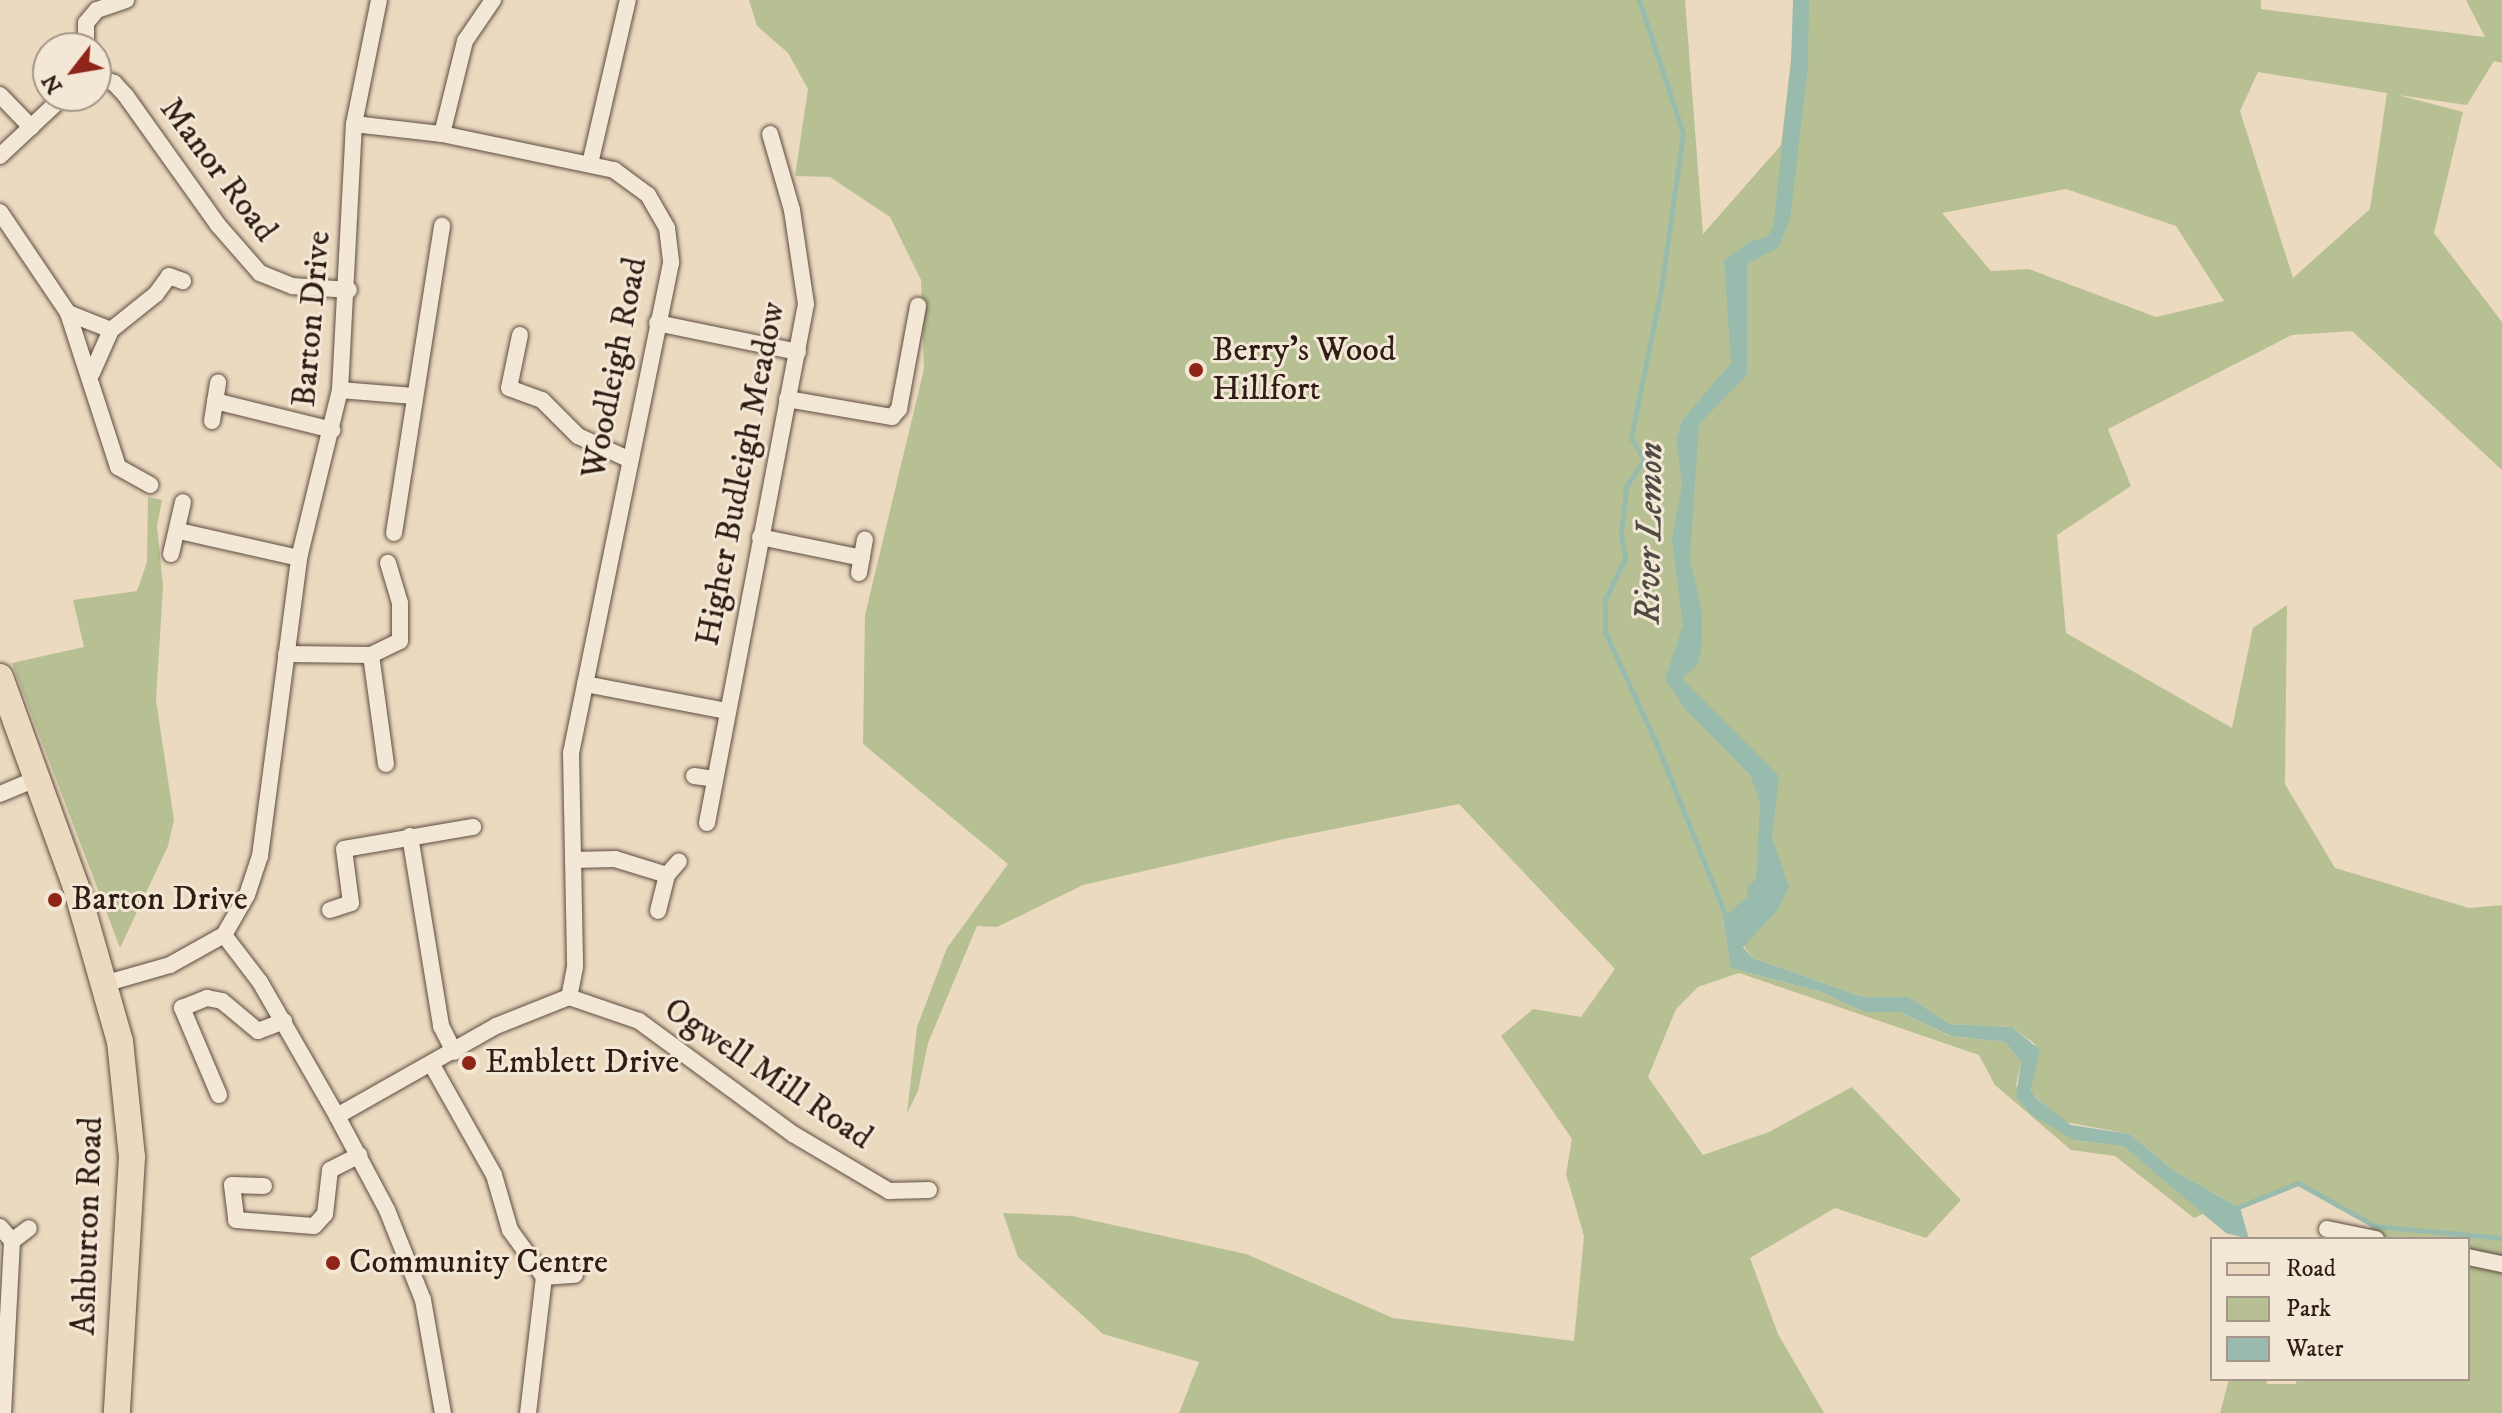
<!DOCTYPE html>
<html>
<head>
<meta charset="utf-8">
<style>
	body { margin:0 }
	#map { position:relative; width:2502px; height:1413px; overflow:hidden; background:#ecdac0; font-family:"IM FELL DW Pica",serif }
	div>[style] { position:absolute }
	.green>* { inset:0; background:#b7c093 }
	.water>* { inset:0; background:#99bbad }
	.stream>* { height:5px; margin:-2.5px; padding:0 2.5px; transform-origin:2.5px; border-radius:2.5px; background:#99bbad }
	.roads { filter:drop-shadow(0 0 2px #5e4c40) drop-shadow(0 0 2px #5e4c40) }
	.street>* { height:16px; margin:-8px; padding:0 8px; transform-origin:8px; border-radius:8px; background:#f3e7d6 }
	.primary>* { height:26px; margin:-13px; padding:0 13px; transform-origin:13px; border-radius:13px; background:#ecdac0 }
	.dots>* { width:22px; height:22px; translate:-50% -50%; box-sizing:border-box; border:4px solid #f3e7d6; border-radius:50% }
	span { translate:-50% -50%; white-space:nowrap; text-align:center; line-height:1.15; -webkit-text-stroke:6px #f3e7d6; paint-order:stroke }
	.street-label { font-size:34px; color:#2f1c15 }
	.poi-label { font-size:34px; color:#2f1c15 }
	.left { translate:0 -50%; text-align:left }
	.water-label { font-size:36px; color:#4f4c43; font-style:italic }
	.legend { position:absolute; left:2210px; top:1237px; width:260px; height:144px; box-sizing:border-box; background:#f3e7d6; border:2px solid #a59689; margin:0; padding:10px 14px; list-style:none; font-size:24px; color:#2f1c15 }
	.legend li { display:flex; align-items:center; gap:16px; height:40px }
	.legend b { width:40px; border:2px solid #a59689 }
	.north { position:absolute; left:32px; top:32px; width:80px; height:80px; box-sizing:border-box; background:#f3e7d6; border:2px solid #a59689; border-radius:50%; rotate:239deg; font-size:22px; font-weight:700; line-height:32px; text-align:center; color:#2f1c15 }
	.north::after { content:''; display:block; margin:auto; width:28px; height:36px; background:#8f2418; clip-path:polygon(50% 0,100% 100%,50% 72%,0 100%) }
</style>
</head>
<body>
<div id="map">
	<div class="green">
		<i style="clip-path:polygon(evenodd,749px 0,1685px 0,1703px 234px,1781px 145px,1798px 0,2261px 0,2261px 9px,2485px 37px,2466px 0,2502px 0,2502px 63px,2494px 61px,2467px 105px,2398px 95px,2463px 112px,2434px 233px,2502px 322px,2502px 470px,2352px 331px,2292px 335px,2108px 429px,2131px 486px,2057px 535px,2066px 633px,2232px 728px,2253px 628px,2287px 605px,2285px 784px,2335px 868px,2469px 908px,2502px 905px,2502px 1413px,2220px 1413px,2229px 1379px,2266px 1379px,2267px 1384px,2296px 1384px,2297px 1379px,2468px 1379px,2468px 1239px,2345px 1239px,2374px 1226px,2298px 1183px,2239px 1205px,2245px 1218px,2240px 1208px,2173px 1170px,2130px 1134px,2065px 1122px,2031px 1093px,2035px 1044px,2012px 1027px,1950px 1024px,1909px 997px,1863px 997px,1753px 958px,1723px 919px,1732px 968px,1821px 992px,1864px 1012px,1899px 1012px,1950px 1036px,2005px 1042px,2021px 1062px,2016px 1086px,2074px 1140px,2123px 1146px,2235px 1239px,2203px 1214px,2194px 1218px,2115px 1156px,2071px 1150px,1995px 1085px,1979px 1055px,1739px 973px,1698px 987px,1676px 1009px,1648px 1077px,1703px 1155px,1769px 1132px,1852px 1087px,1961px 1200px,1926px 1238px,1835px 1208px,1750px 1258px,1778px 1334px,1824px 1413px,1179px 1413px,1199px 1362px,1103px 1334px,1018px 1257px,1003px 1213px,1072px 1216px,1246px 1254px,1393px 1318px,1574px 1341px,1584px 1236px,1566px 1174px,1572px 1139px,1501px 1036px,1533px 1009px,1581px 1017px,1615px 969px,1459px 804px,1284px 839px,1083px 885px,997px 927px,977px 926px,928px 1043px,918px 1091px,907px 1113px,917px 1027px,947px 948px,1008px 864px,863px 744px,865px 615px,924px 369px,921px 280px,890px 217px,830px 177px,795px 176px,808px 89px,788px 53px,757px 26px,749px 0,2258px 72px,2387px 93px,2370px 209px,2293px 278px,2240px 111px,2258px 72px,749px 0,2066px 189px,2176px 226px,2224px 301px,2156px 317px,2029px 269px,1991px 271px,1942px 213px,2066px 189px)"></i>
		<i style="clip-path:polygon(148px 497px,162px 500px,157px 526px,163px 586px,156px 700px,174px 820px,168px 846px,120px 948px,12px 663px,84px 647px,73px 600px,137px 591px,147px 562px)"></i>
	</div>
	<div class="water">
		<i style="clip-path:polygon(1793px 0,1809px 0,1808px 68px,1790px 219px,1778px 248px,1747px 264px,1747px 375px,1699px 424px,1690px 560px,1702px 612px,1702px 645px,1698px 664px,1682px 679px,1779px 776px,1772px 837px,1789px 887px,1777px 911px,1743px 947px,1753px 958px,1863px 997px,1909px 997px,1950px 1024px,2012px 1027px,2040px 1050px,2031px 1090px,2035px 1097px,2071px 1125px,2130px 1134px,2173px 1170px,2240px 1208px,2249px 1239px,2226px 1233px,2123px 1146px,2074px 1140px,2030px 1114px,2016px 1096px,2021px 1062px,2005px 1042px,1951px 1036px,1899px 1012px,1864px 1012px,1821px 992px,1731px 968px,1723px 918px,1747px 897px,1747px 887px,1756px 879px,1760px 804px,1751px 776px,1686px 710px,1665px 679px,1683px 625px,1672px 539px,1682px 484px,1676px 439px,1683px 419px,1731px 363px,1724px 260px,1751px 241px,1767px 237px,1773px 228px,1791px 63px)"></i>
	</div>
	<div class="stream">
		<i style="left:1639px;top:0;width:140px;rotate:71.7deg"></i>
		<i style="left:1683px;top:133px;width:159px;rotate:98deg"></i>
		<i style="left:1661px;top:290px;width:151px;rotate:101.5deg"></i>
		<i style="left:1631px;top:438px;width:25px;rotate:58deg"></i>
		<i style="left:1644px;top:459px;width:33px;rotate:123deg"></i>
		<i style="left:1626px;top:487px;width:48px;rotate:95.9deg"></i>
		<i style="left:1621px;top:535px;width:23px;rotate:80deg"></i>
		<i style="left:1625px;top:558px;width:47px;rotate:115.5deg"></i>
		<i style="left:1605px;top:600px;width:32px;rotate:90deg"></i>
		<i style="left:1605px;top:632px;width:124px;rotate:65.3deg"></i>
		<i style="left:1657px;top:745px;width:185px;rotate:68.1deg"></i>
		<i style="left:2236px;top:1208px;width:67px;rotate:-22deg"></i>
		<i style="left:2298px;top:1183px;width:88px;rotate:29.2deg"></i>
		<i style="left:2375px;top:1226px;width:128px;rotate:5.4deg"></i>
	</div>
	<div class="roads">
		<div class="street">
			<i style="left:86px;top:48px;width:25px;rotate:-90deg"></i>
			<i style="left:86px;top:23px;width:17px;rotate:-50deg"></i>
			<i style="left:97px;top:10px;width:31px;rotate:-19deg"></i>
			<i style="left:96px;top:77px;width:19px;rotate:18deg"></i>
			<i style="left:114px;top:83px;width:18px;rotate:47deg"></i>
			<i style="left:126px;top:96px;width:158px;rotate:54.5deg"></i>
			<i style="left:218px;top:225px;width:64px;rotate:48.8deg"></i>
			<i style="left:260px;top:273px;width:35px;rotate:22deg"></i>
			<i style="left:293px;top:286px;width:56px;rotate:4.1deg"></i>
			<i style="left:0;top:95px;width:45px;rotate:45.9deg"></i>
			<i style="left:354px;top:124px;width:89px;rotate:6.5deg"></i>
			<i style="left:442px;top:134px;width:176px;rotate:11.8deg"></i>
			<i style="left:614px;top:170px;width:42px;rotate:36.3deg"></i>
			<i style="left:648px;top:195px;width:38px;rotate:60deg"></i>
			<i style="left:667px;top:228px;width:35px;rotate:83deg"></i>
			<i style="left:671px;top:263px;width:500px;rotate:101.53deg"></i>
			<i style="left:571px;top:753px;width:214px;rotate:88.9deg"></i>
			<i style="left:575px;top:967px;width:31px;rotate:101deg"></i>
			<i style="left:442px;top:134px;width:96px;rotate:-76.1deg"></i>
			<i style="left:465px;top:41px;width:50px;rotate:-55.7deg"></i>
			<i style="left:0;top:156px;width:88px;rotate:-43.2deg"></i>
			<i style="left:590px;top:164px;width:168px;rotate:-77deg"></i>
			<i style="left:0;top:212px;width:122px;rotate:56deg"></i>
			<i style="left:68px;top:313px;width:162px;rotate:72deg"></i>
			<i style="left:118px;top:467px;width:37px;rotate:29deg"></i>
			<i style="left:68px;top:313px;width:46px;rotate:21.6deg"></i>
			<i style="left:111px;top:330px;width:58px;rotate:-38.7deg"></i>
			<i style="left:156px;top:294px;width:22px;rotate:-54deg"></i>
			<i style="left:169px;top:276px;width:15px;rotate:20deg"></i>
			<i style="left:657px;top:323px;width:144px;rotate:11.6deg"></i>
			<i style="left:520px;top:335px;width:54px;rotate:101.7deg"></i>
			<i style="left:509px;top:388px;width:35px;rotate:20deg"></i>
			<i style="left:542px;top:400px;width:51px;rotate:45deg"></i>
			<i style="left:578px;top:436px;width:55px;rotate:24.7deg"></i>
			<i style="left:92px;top:373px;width:47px;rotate:-66.2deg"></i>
			<i style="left:340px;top:390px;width:74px;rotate:4.6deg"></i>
			<i style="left:787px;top:399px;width:107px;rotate:9.7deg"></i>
			<i style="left:892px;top:417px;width:11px;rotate:-49deg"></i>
			<i style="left:899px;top:409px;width:105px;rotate:-79.5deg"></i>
			<i style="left:215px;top:401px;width:121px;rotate:13.9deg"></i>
			<i style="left:212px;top:421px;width:39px;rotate:-81deg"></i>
			<i style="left:179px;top:531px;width:123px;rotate:12.7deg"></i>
			<i style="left:394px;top:533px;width:311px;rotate:-81.1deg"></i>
			<i style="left:760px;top:537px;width:104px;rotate:11.6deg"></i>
			<i style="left:171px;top:554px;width:53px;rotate:-77deg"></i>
			<i style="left:859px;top:573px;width:34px;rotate:-80deg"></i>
			<i style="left:286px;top:654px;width:85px;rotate:0.7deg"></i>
			<i style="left:371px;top:655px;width:32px;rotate:-26deg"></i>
			<i style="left:400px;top:641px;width:38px;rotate:-90deg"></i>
			<i style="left:400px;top:603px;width:42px;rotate:-106.7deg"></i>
			<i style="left:371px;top:655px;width:110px;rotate:82.2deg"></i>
			<i style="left:585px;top:684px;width:145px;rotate:10.8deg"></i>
			<i style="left:694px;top:776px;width:21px;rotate:8deg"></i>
			<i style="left:0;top:794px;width:41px;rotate:-22.8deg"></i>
			<i style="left:707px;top:823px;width:528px;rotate:-79.2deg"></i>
			<i style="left:806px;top:304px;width:95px;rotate:-98.5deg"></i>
			<i style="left:792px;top:210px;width:79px;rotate:-106.1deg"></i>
			<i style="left:410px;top:836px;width:193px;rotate:80.7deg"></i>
			<i style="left:441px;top:1026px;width:29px;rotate:63deg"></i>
			<i style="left:573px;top:860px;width:42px;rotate:-1.4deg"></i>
			<i style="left:615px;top:859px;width:54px;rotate:17.1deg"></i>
			<i style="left:667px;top:875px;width:37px;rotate:104deg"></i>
			<i style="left:667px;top:875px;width:18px;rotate:-49deg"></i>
			<i style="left:330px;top:910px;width:22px;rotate:-18deg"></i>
			<i style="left:351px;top:903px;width:54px;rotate:-97.4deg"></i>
			<i style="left:344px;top:849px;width:131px;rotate:-9.7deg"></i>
			<i style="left:224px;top:935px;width:59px;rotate:52.5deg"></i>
			<i style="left:260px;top:982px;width:155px;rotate:60.1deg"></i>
			<i style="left:337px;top:1116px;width:183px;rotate:-29.5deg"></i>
			<i style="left:496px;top:1026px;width:79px;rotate:-21.7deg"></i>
			<i style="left:569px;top:997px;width:74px;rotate:18.9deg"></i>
			<i style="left:639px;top:1021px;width:191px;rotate:36.3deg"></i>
			<i style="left:793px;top:1134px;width:112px;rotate:30.7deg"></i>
			<i style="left:889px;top:1191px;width:40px;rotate:-1.4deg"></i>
			<i style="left:107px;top:983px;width:66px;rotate:-15.9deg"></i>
			<i style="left:170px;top:965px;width:62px;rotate:-29.1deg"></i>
			<i style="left:224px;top:935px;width:46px;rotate:-60.1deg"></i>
			<i style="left:247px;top:895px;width:41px;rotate:-71.6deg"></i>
			<i style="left:260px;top:856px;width:301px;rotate:-82.5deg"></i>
			<i style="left:299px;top:558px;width:173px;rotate:-76.3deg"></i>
			<i style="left:340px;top:390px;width:266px;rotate:-87deg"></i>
			<i style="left:354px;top:124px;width:126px;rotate:-78.6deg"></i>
			<i style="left:432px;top:1065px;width:126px;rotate:60.6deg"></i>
			<i style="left:494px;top:1175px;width:57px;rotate:73.8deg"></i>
			<i style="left:510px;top:1230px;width:58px;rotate:54.1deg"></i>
			<i style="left:544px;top:1277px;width:137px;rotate:96.7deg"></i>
			<i style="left:219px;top:1095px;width:95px;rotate:-113deg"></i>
			<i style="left:182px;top:1008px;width:27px;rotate:-22deg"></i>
			<i style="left:207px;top:998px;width:15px;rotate:11deg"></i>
			<i style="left:222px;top:1001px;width:47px;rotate:39.8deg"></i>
			<i style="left:258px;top:1031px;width:28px;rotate:-21deg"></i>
			<i style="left:337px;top:1116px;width:106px;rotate:62deg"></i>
			<i style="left:387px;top:1210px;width:97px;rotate:68.2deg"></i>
			<i style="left:423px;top:1300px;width:115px;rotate:80deg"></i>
			<i style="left:264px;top:1186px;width:32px;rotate:-178deg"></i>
			<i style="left:232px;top:1185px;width:35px;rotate:83deg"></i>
			<i style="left:236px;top:1220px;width:78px;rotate:4.4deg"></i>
			<i style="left:314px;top:1226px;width:16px;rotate:-47deg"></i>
			<i style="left:325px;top:1214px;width:44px;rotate:-83.5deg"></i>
			<i style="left:330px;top:1170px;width:33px;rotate:-27deg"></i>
			<i style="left:0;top:1227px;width:18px;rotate:49deg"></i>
			<i style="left:12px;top:1241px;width:21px;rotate:-37deg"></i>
			<i style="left:2327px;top:1229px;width:50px;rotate:11.5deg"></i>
			<i style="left:2468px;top:1257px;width:35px;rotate:12deg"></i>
			<i style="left:544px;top:1277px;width:31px;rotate:-4deg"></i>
			<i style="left:3px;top:1413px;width:172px;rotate:-87deg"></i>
		</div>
		<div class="primary">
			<i style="left:0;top:677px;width:223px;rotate:70.1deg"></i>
			<i style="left:76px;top:887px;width:160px;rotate:74.1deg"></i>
			<i style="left:120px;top:1041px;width:117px;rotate:84.1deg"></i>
			<i style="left:132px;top:1157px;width:256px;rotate:93.4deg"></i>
		</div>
	</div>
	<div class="dots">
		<i style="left:1196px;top:370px;background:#8f2418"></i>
		<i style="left:55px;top:900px;background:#8f2418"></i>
		<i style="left:469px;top:1063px;background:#8f2418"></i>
		<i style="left:333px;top:1263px;background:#8f2418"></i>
	</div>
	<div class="street-label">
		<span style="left:218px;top:170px;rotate:53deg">Manor Road</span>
		<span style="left:312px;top:319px;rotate:-85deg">Barton Drive</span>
		<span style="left:615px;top:368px;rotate:-79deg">Woodleigh Road</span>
		<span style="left:741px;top:474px;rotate:-79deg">Higher Budleigh Meadow</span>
		<span style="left:768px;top:1074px;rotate:34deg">Ogwell Mill Road</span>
		<span style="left:88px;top:1226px;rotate:-88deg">Ashburton Road</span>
	</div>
	<div class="poi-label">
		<span class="left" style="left:1212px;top:370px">Berry's Wood<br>Hillfort</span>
		<span class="left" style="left:71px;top:900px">Barton Drive</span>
		<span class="left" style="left:485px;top:1063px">Emblett Drive</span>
		<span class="left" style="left:349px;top:1263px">Community Centre</span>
	</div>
	<div class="water-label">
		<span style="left:1650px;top:533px;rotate:-89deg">River Lemon</span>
	</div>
	<ul class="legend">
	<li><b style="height:10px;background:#ecdac0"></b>Road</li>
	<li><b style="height:22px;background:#b7c093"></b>Park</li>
	<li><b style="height:22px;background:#99bbad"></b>Water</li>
	</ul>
	<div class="north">N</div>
</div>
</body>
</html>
